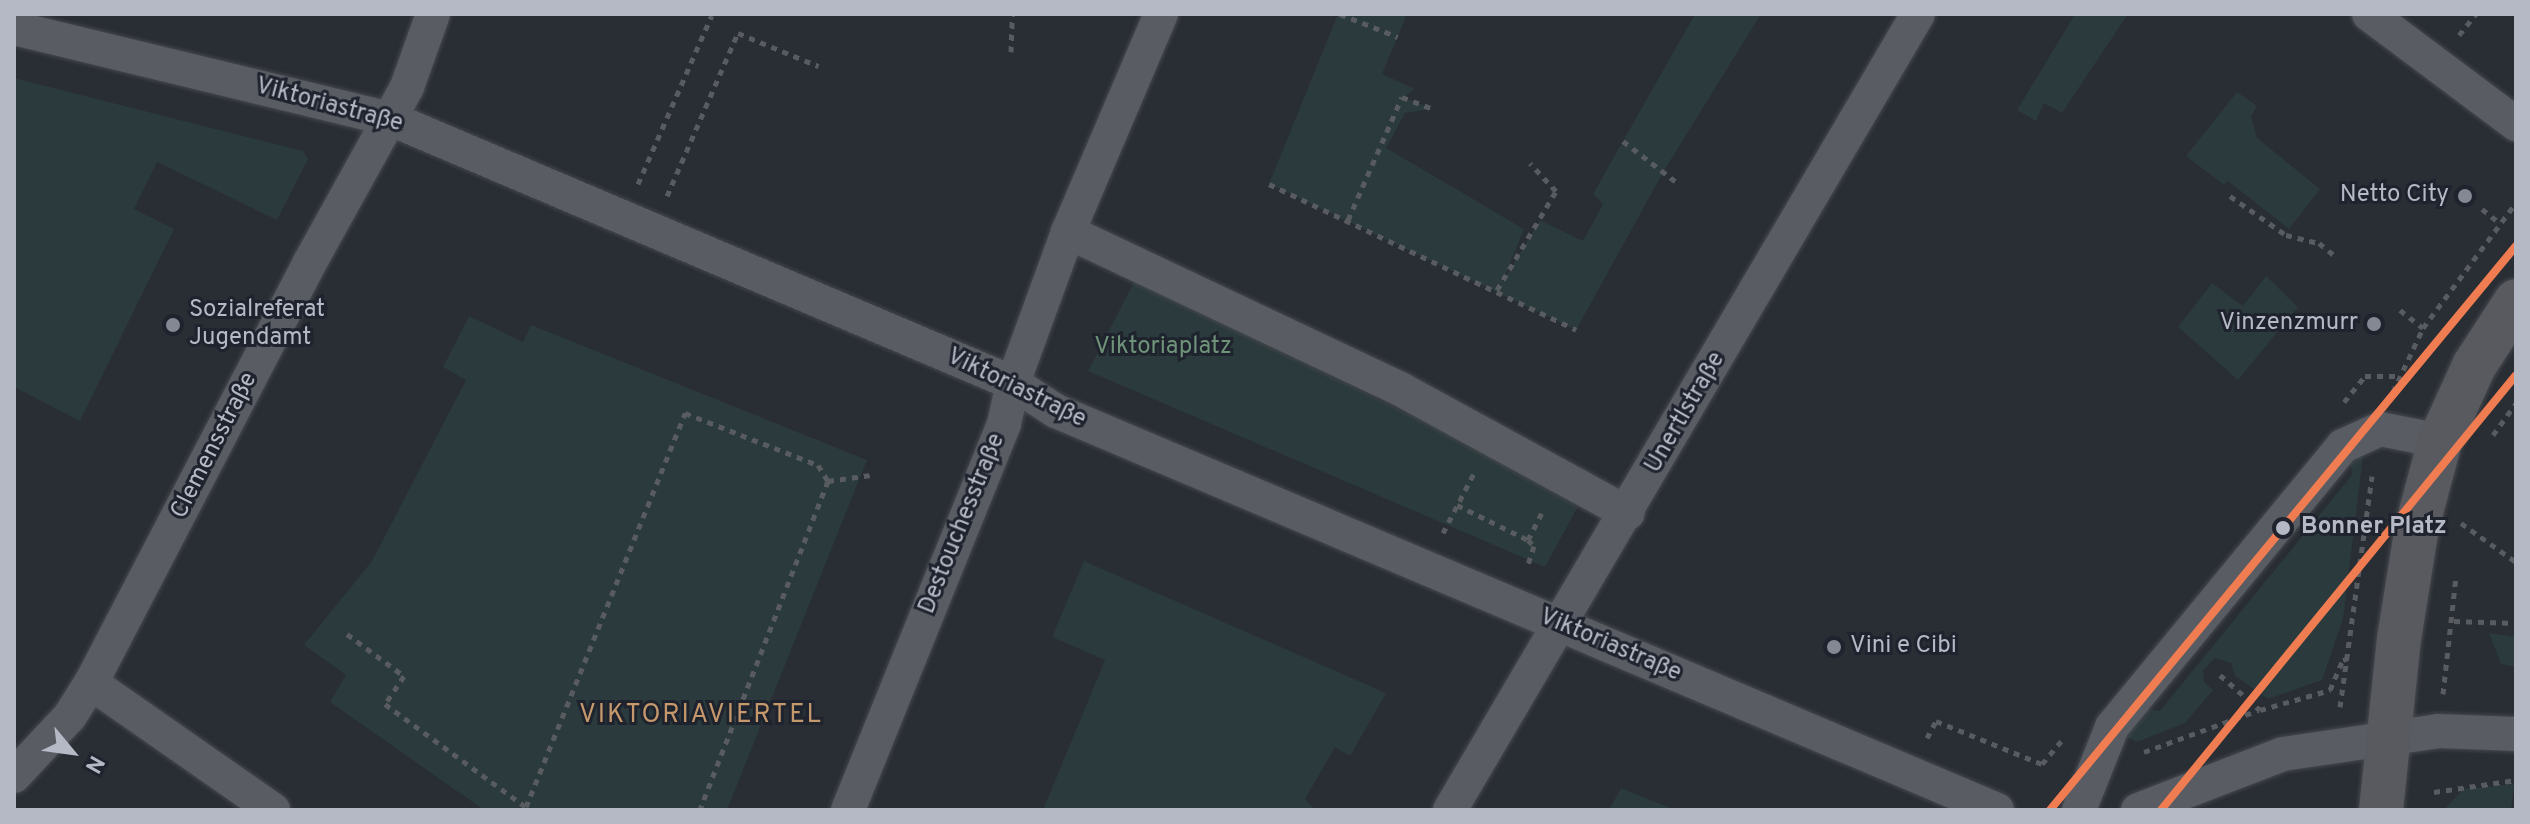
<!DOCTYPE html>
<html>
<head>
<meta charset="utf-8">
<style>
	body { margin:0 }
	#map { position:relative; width:2530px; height:824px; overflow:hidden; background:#292d34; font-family:Overpass,sans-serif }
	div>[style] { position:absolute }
	.green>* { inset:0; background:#2b3a3c }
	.path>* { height:5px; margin-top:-2.5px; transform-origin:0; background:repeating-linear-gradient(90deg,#585b60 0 6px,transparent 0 12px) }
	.roads { filter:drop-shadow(0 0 2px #45484d) drop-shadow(0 0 2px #45484d) }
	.minor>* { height:34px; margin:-17px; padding:0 17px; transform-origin:17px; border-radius:17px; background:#595c63 }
	.secondary>* { height:44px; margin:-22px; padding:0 22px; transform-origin:22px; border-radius:22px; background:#585a60 }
	.metro-1>* { height:8px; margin:-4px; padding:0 4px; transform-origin:4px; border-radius:4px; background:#f07d51 }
	.dots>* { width:22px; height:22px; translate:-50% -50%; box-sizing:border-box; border:4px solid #1e232e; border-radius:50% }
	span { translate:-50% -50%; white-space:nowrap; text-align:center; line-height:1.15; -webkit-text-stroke:6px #1e232e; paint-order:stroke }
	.street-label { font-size:24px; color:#b4b9c5 }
	.poi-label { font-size:24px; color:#b4b9c5 }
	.right { translate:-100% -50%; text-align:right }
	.left { translate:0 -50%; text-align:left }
	.park-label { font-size:24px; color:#6e9379 }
	.stop-label { font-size:24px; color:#b4b9c5; font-weight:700 }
	.neighbourhood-label { font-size:26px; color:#c6996d; letter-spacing:2px }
	.frame { position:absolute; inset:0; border:16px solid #b4b9c5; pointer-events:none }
	.north { position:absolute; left:32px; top:712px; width:80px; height:80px; -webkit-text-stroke:6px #1e232e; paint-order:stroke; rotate:119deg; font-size:22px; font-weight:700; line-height:32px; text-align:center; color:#b4b9c5 }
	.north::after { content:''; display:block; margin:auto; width:28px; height:36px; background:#b4b9c5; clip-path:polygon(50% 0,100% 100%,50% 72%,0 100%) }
</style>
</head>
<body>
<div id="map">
	<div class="green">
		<i style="clip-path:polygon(1338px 14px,1407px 14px,1382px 74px,1415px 89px,1403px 97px,1433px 109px,1405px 113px,1386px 148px,1524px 229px,1502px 283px,1540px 220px,1583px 241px,1603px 204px,1593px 194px,1695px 14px,1761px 14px,1665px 169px,1576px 330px,1269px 184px)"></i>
		<i style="clip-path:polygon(2075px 14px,2128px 14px,2062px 113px,2044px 103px,2036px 121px,2017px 110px)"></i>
		<i style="clip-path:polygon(14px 78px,303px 151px,308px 159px,277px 220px,157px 162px,134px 209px,174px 229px,80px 421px,14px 387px)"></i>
		<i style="clip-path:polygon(2237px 92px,2257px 106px,2251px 117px,2257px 138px,2320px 189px,2289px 229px,2228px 181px,2224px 185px,2186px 156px)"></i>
		<i style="clip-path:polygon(2266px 276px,2298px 307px,2238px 380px,2178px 327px,2212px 283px,2243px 306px)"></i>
		<i style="clip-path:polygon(1135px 280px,1582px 499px,1545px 567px,1088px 371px)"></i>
		<i style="clip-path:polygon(469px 316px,523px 342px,531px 325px,867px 460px,727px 810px,484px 810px,330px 702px,346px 675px,304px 645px,372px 561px,466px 380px,443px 367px)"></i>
		<i style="clip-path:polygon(2365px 440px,2343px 619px,2322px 680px,2268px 699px,2235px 676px,2231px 663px,2215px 658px,2203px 670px,2204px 682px,2213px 690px,2185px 723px,2137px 742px,2126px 737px,2148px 709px,2160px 711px,2352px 475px,2350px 459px)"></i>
		<i style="clip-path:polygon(1084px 561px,1386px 693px,1350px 756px,1335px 747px,1305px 799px,1315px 810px,1043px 810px,1105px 660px,1052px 637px)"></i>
		<i style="clip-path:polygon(2489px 633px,2516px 637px,2516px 667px,2501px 664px)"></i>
		<i style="clip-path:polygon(2514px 784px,2511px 810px,2444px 810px,2463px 789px)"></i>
		<i style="clip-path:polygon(1621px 788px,1650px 800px,1676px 810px,1609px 810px)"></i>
	</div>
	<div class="path">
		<i style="left:1340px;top:14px;width:62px;rotate:21.6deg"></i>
		<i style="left:2459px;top:35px;width:27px;rotate:-51deg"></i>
		<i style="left:1011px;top:52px;width:38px;rotate:-88deg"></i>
		<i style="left:1623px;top:141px;width:66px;rotate:37.6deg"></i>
		<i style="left:638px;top:184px;width:184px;rotate:-66.4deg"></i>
		<i style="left:1269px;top:184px;width:340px;rotate:25.4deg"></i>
		<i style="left:667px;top:196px;width:178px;rotate:-66.5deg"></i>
		<i style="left:738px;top:33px;width:87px;rotate:22.4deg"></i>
		<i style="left:2230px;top:196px;width:68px;rotate:34.9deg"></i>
		<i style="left:2286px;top:235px;width:34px;rotate:14deg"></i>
		<i style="left:2319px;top:243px;width:19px;rotate:39deg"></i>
		<i style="left:2482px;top:209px;width:23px;rotate:38deg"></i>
		<i style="left:1348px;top:220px;width:134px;rotate:-66.3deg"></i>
		<i style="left:1402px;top:97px;width:33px;rotate:21deg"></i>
		<i style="left:1497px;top:290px;width:115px;rotate:-59.2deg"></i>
		<i style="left:1556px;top:191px;width:38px;rotate:-133deg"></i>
		<i style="left:2400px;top:310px;width:29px;rotate:38deg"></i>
		<i style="left:2393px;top:392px;width:71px;rotate:-64.9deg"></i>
		<i style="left:2423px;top:328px;width:156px;rotate:-53.4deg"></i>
		<i style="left:2344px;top:402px;width:33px;rotate:-51deg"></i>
		<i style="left:2365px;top:376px;width:34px"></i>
		<i style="left:2493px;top:435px;width:39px;rotate:-54deg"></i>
		<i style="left:828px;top:481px;width:43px;rotate:-7.9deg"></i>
		<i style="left:1457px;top:505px;width:79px;rotate:26.2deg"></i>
		<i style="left:1528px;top:540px;width:8px;rotate:45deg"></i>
		<i style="left:1534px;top:546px;width:23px;rotate:108deg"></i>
		<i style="left:2461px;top:523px;width:67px;rotate:35.3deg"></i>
		<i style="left:1443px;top:533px;width:68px;rotate:-62.7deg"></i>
		<i style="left:1528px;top:540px;width:34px;rotate:-63deg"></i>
		<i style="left:2454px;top:621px;width:62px;rotate:1.8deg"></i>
		<i style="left:347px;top:634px;width:71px;rotate:36.4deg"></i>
		<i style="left:404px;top:676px;width:34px;rotate:124deg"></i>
		<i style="left:385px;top:704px;width:180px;rotate:36.2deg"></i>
		<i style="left:2220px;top:675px;width:53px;rotate:41.2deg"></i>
		<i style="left:2260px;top:710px;width:73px;rotate:-15.9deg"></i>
		<i style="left:2330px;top:690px;width:33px;rotate:-67deg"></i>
		<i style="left:2343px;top:660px;width:12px;rotate:-20deg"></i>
		<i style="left:2443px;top:694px;width:118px;rotate:-83.7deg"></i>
		<i style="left:2340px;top:707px;width:233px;rotate:-82.1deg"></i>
		<i style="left:1927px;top:738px;width:19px;rotate:-62deg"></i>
		<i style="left:1936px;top:721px;width:114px;rotate:22.1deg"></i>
		<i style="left:2042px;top:764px;width:34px;rotate:-50deg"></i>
		<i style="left:2144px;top:752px;width:122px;rotate:-20.1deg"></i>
		<i style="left:2434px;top:792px;width:83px;rotate:-8.3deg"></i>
		<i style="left:526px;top:807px;width:425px;rotate:-68deg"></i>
		<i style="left:685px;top:413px;width:143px;rotate:21.4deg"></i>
		<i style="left:818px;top:465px;width:19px;rotate:58deg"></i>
		<i style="left:828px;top:481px;width:353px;rotate:111.3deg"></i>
		<i style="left:2268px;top:810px;width:22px"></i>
	</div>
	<div class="roads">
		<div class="minor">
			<i style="left:2369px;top:14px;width:184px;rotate:36.8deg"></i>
			<i style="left:14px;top:28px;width:388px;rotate:13.6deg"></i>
			<i style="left:391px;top:119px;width:676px;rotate:23deg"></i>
			<i style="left:1013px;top:383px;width:51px;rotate:33.1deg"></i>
			<i style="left:1056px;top:411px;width:1022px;rotate:22.98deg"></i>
			<i style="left:1068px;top:232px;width:369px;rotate:25.3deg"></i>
			<i style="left:1402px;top:390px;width:257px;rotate:28.6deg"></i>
			<i style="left:91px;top:683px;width:222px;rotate:34.9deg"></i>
			<i style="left:14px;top:776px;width:82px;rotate:-47deg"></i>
			<i style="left:70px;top:716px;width:39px;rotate:-58deg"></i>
			<i style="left:91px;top:683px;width:472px;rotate:-62.5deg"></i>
			<i style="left:309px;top:264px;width:202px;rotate:-61deg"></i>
			<i style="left:407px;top:87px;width:77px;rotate:-70.4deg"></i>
			<i style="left:848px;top:810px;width:416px;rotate:-68deg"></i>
			<i style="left:1004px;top:424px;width:42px;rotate:-77.6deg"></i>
			<i style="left:1013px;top:383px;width:161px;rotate:-70deg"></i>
			<i style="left:1068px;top:232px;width:237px;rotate:-66.9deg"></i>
			<i style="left:1450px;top:810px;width:923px;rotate:-59.55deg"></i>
			<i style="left:2079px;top:810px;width:89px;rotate:-68.3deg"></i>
			<i style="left:2112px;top:727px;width:364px;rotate:-50.6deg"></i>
			<i style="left:2343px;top:446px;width:41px;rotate:-24.7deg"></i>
			<i style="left:2380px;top:429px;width:61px;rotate:11.3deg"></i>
			<i style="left:2138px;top:810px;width:155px;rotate:-21.1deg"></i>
			<i style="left:2283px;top:754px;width:157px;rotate:-8.4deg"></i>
			<i style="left:2438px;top:731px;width:78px;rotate:2.2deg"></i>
		</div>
		<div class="secondary">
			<i style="left:2381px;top:810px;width:172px;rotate:-84deg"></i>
			<i style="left:2399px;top:639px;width:113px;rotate:-80.9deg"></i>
			<i style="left:2417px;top:527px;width:89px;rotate:-75deg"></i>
			<i style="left:2440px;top:441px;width:82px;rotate:-65.6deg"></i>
			<i style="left:2474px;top:366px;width:77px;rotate:-57.1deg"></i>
		</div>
	</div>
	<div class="metro-1">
		<i style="left:2050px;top:810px;width:732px;rotate:-50.44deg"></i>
		<i style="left:2161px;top:810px;width:561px;rotate:-50.78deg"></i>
	</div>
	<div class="dots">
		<i style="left:2465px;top:196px;background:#838892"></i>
		<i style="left:2374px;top:324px;background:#838892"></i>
		<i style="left:173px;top:325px;background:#838892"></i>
		<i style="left:2283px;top:528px;background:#b4b9c5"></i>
		<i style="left:1834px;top:647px;background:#838892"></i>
	</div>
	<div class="street-label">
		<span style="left:329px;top:106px;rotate:15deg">Viktoriastraße</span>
		<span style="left:1016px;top:389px;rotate:26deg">Viktoriastraße</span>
		<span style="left:1686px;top:413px;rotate:-60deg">Unertlstraße</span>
		<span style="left:215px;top:446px;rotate:-63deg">Clemensstraße</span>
		<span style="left:963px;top:524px;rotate:-68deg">Destouchesstraße</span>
		<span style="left:1610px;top:646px;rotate:23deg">Viktoriastraße</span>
	</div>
	<div class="poi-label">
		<span class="right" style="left:2449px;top:196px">Netto City</span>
		<span class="left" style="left:189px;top:325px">Sozialreferat<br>Jugendamt</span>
		<span class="right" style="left:2358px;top:324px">Vinzenzmurr</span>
		<span class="left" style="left:1850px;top:647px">Vini e Cibi</span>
	</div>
	<div class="park-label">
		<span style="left:1163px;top:348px">Viktoriaplatz</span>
	</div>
	<div class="stop-label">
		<span class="left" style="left:2301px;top:528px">Bonner Platz</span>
	</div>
	<div class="neighbourhood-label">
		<span style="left:701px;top:716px">VIKTORIAVIERTEL</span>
	</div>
	<div class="frame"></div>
	<div class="north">N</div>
</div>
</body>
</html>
